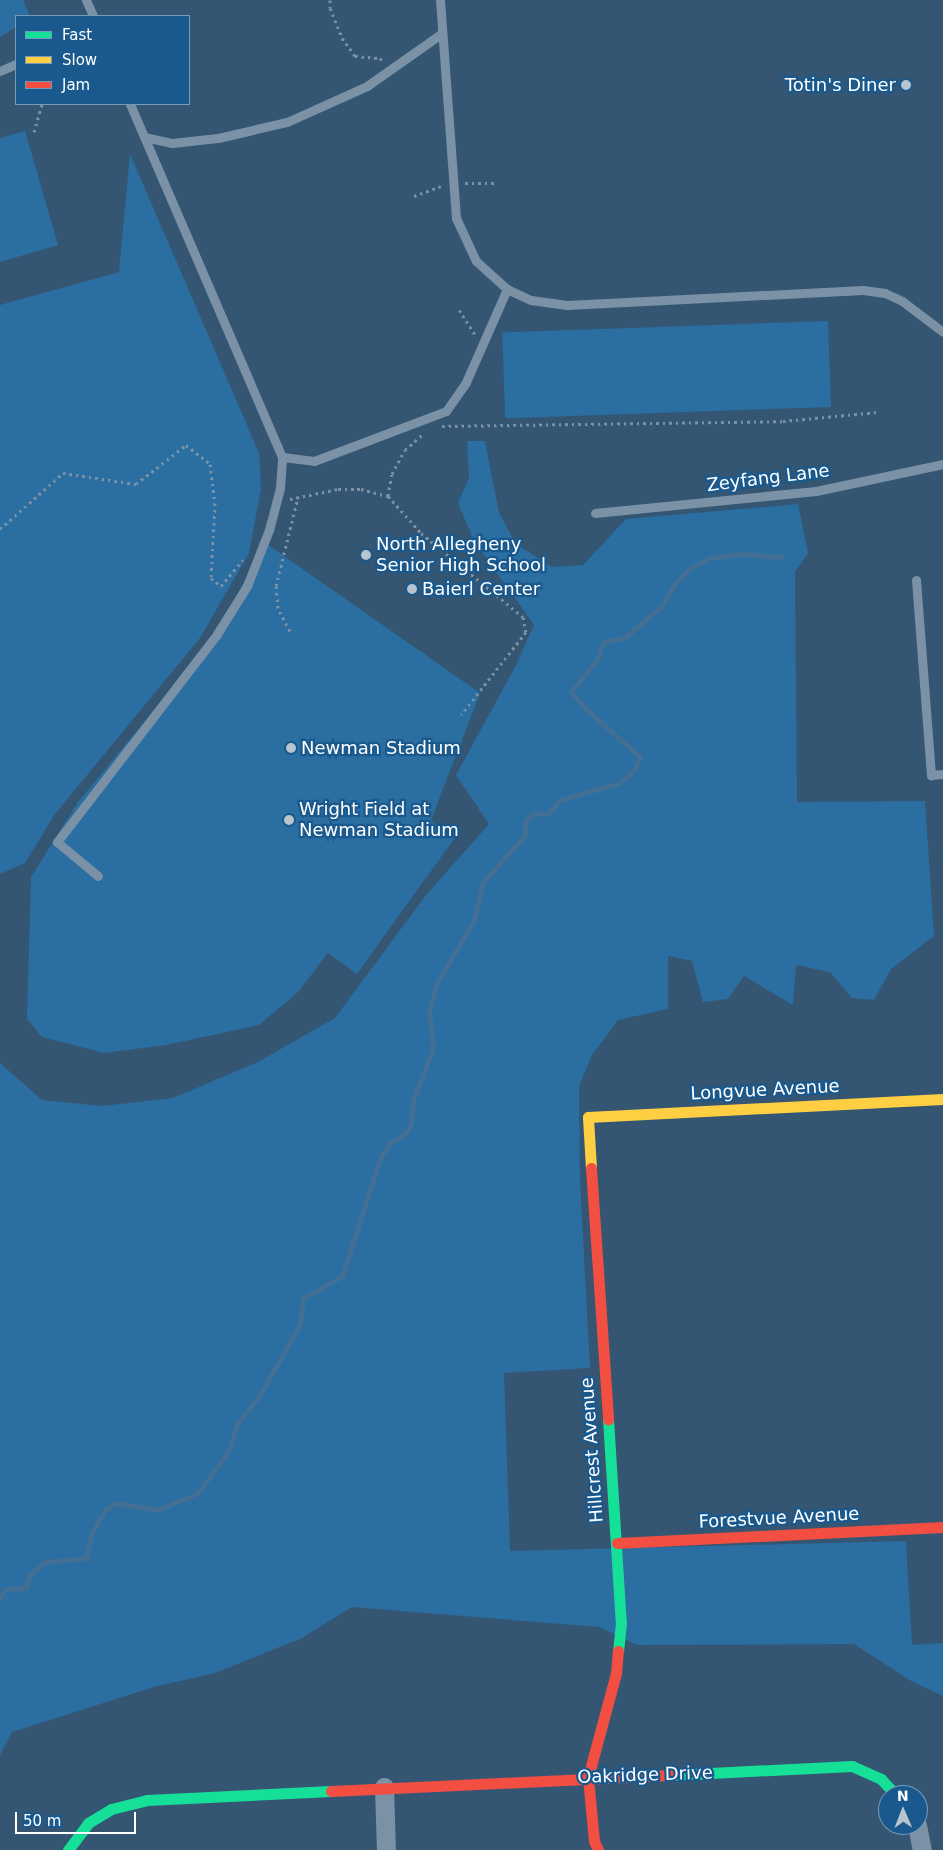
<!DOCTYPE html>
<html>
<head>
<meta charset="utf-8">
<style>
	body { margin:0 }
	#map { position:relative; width:943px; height:1850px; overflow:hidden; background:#345672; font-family:"DejaVu Sans",sans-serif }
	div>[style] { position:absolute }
	.green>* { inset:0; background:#2a6ea2; transform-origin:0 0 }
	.stream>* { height:5px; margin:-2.5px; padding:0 2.5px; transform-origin:2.5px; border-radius:2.5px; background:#426f93 }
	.path>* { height:3px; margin-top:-1.5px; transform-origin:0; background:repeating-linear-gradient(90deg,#7b92a6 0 2.5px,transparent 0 6.5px) }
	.lane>* { height:9px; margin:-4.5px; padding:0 4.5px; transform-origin:4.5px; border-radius:4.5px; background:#7b92a6 }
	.street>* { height:19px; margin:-9.5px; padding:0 9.5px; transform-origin:9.5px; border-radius:9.5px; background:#7b92a6 }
	.fast>* { height:11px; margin:-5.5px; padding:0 5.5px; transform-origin:5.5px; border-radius:5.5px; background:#16e098 }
	.slow>* { height:11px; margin:-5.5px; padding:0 5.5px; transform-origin:5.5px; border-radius:5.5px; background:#ffcf43 }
	.jam>* { height:11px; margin:-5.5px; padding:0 5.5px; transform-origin:5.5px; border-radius:5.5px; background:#f24e42 }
	.dots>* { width:14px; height:14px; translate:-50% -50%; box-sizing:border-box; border:2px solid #19598d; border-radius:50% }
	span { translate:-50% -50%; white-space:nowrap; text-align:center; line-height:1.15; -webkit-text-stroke:4.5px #19598d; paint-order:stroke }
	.poi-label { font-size:18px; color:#fff }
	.right { translate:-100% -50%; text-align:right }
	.left { translate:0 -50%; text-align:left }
	.street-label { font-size:18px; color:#fff }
	.legend { position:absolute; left:15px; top:15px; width:175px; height:90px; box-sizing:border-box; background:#19598d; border:1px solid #759bbb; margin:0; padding:6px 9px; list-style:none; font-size:15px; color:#fff }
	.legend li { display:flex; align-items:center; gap:10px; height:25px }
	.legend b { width:25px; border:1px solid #759bbb }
	.north { position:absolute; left:878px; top:1785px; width:50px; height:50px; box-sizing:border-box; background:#19598d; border:1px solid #759bbb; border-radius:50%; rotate:359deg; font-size:14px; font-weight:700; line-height:20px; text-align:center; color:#fff }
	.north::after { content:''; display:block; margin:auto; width:18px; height:22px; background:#b8c4ce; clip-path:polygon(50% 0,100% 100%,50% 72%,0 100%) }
	.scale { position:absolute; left:15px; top:1812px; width:121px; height:22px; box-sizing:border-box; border:2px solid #fff; border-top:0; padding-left:6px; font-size:15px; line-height:18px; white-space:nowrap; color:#fff; -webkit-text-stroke:4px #19598d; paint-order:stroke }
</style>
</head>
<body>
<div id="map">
	<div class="green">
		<i style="clip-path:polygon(0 0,23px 0,30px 16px,16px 16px,16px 27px,0 37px)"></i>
		<i style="clip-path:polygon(25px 131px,58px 245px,0 262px,0 138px)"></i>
		<i style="clip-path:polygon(130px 154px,259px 453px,261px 489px,249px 553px,200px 638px,55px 814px,25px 863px,0 874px,0 305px,119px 272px)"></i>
		<i style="left:828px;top:321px;width:86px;height:326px;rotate:88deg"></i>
		<i style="clip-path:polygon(467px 441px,485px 441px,499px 513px,516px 544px,552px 567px,583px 565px,626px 519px,798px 504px,808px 553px,795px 572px,797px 802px,925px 801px,934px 936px,891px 969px,874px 1000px,852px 998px,830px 972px,796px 965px,793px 1005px,744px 976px,728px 999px,703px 1002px,692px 961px,668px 956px,668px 1009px,618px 1020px,592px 1055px,579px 1086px,580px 1180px,590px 1368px,504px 1373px,510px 1551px,906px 1541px,912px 1645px,943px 1643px,943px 1696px,911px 1681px,854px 1644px,637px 1645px,599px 1627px,352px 1607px,302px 1638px,215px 1673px,154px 1687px,12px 1732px,0 1755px,0 1063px,42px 1100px,102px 1106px,173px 1098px,258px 1062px,335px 1018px,426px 895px,489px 824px,456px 775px,515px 667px,534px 625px,474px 541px,458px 503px,469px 478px)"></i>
		<i style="clip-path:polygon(264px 542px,480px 693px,431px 820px,454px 839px,357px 974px,328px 953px,298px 992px,259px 1025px,166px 1045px,104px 1053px,42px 1037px,27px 1019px,31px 877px,78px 802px,217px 634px)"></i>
	</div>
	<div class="stream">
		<i style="left:0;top:1598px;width:10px;rotate:-61deg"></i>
		<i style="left:5px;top:1589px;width:21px;rotate:-3deg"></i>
		<i style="left:26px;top:1588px;width:12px;rotate:-76deg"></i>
		<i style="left:29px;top:1576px;width:21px;rotate:-41deg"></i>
		<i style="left:45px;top:1562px;width:41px;rotate:-5.6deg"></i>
		<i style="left:86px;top:1558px;width:26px;rotate:-77deg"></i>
		<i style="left:92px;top:1533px;width:25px;rotate:-61deg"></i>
		<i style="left:104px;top:1511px;width:14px;rotate:-36deg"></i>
		<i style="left:115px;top:1503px;width:45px;rotate:9deg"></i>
		<i style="left:159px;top:1510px;width:43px;rotate:-23.6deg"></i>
		<i style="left:198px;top:1493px;width:51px;rotate:-53.8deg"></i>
		<i style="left:228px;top:1452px;width:29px;rotate:-72deg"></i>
		<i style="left:237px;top:1424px;width:37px;rotate:-52deg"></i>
		<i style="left:260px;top:1395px;width:81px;rotate:-60.6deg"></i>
		<i style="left:300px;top:1324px;width:26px;rotate:-83deg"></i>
		<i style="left:303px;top:1298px;width:45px;rotate:-29.4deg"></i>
		<i style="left:342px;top:1276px;width:126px;rotate:-72deg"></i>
		<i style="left:381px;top:1156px;width:16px;rotate:-55deg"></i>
		<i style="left:390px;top:1143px;width:19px;rotate:-32deg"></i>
		<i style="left:406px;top:1133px;width:10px;rotate:-61deg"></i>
		<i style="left:411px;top:1124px;width:23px;rotate:-85deg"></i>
		<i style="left:413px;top:1101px;width:57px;rotate:-69.3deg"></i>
		<i style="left:433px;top:1048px;width:37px;rotate:-96deg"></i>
		<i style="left:429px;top:1011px;width:29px;rotate:-74deg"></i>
		<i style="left:437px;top:983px;width:73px;rotate:-59.6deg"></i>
		<i style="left:474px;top:920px;width:39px;rotate:-77deg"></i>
		<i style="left:483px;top:882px;width:63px;rotate:-48.2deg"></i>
		<i style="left:525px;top:835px;width:13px;rotate:-90deg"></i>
		<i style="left:525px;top:822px;width:11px;rotate:-49deg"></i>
		<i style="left:532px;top:814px;width:17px;rotate:-3deg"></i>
		<i style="left:549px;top:813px;width:17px;rotate:-50deg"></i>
		<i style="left:560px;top:800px;width:61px;rotate:-16.1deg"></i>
		<i style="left:619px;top:783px;width:19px;rotate:-39deg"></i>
		<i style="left:634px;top:771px;width:15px;rotate:-67deg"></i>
		<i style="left:640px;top:757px;width:72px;rotate:-138.4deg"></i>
		<i style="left:586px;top:709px;width:23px;rotate:-131deg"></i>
		<i style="left:571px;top:692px;width:43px;rotate:-51.5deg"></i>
		<i style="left:598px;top:658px;width:17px;rotate:-73deg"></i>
		<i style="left:603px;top:642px;width:21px;rotate:-11deg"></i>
		<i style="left:624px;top:638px;width:48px;rotate:-40deg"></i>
		<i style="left:661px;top:607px;width:29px;rotate:-59deg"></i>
		<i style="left:676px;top:582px;width:21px;rotate:-45deg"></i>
		<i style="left:691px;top:567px;width:20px;rotate:-27deg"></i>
		<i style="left:709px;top:558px;width:33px;rotate:-7deg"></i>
		<i style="left:742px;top:554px;width:41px;rotate:4.2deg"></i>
	</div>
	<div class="path">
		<i style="left:330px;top:0;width:8px;rotate:90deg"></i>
		<i style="left:330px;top:8px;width:32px;rotate:68deg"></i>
		<i style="left:342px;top:38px;width:22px;rotate:54deg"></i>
		<i style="left:355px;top:56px;width:25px;rotate:5deg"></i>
		<i style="left:380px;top:58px;width:4px;rotate:56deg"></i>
		<i style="left:34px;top:132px;width:29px;rotate:-74deg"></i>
		<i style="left:465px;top:183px;width:32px"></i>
		<i style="left:414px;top:196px;width:30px;rotate:-20deg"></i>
		<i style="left:459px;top:310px;width:30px;rotate:57deg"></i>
		<i style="left:442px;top:426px;width:341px;rotate:-0.8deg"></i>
		<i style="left:783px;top:421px;width:95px;rotate:-5.4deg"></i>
		<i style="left:388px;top:496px;width:22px;rotate:-80deg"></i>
		<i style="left:392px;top:474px;width:27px;rotate:-62deg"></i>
		<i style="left:405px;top:450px;width:25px;rotate:-42deg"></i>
		<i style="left:290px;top:499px;width:49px;rotate:-11.8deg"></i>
		<i style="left:338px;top:489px;width:23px"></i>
		<i style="left:361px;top:489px;width:28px;rotate:15deg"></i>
		<i style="left:388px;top:496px;width:50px;rotate:48.3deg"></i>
		<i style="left:421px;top:533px;width:132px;rotate:39.5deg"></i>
		<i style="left:523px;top:617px;width:15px;rotate:79deg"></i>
		<i style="left:526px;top:632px;width:105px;rotate:128.1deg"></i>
		<i style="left:0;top:529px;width:84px;rotate:-41.6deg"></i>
		<i style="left:63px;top:473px;width:74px;rotate:8.6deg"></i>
		<i style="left:136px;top:484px;width:63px;rotate:-38deg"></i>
		<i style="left:186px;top:445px;width:31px;rotate:38deg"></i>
		<i style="left:210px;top:464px;width:39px;rotate:83deg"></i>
		<i style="left:215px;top:503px;width:75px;rotate:93.1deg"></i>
		<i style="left:211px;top:578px;width:13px;rotate:39deg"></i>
		<i style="left:221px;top:586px;width:34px;rotate:-50deg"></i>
		<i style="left:290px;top:631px;width:26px;rotate:-118deg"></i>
		<i style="left:278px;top:608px;width:22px;rotate:-95deg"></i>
		<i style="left:276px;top:586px;width:92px;rotate:-76.1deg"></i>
	</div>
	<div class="lane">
		<i style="left:86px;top:0;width:17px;rotate:66deg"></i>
		<i style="left:440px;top:0;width:219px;rotate:85.8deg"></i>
		<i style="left:456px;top:218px;width:47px;rotate:65.1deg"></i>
		<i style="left:476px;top:261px;width:42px;rotate:42.1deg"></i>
		<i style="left:507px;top:289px;width:26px;rotate:25deg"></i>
		<i style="left:531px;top:300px;width:36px;rotate:8deg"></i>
		<i style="left:567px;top:305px;width:296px;rotate:-2.9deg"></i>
		<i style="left:863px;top:290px;width:22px;rotate:8deg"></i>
		<i style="left:885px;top:293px;width:19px;rotate:25deg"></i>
		<i style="left:902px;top:301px;width:51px;rotate:37.1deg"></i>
		<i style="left:0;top:71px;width:17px;rotate:-24deg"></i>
		<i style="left:130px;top:104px;width:384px;rotate:66.7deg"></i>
		<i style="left:282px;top:457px;width:32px;rotate:7deg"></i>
		<i style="left:314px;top:461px;width:141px;rotate:-20.7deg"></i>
		<i style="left:446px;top:411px;width:35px;rotate:-55deg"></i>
		<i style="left:466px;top:382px;width:102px;rotate:-66.2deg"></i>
		<i style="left:144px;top:137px;width:29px;rotate:12deg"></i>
		<i style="left:172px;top:143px;width:46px;rotate:-6.2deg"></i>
		<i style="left:218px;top:138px;width:71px;rotate:-13.1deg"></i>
		<i style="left:287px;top:122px;width:88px;rotate:-24.2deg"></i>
		<i style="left:367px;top:86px;width:92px;rotate:-35.2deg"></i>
		<i style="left:595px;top:513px;width:222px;rotate:-5.7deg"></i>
		<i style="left:816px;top:491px;width:130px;rotate:-12deg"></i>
		<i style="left:916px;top:580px;width:196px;rotate:85.6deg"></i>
		<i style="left:931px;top:775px;width:12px;rotate:-5deg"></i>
		<i style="left:98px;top:876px;width:53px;rotate:-140.3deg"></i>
		<i style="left:57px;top:842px;width:262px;rotate:-52.4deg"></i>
		<i style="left:217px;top:634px;width:57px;rotate:-58deg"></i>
		<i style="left:247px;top:586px;width:60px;rotate:-68.6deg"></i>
		<i style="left:269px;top:530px;width:43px;rotate:-75.3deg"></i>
		<i style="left:280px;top:488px;width:31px;rotate:-86deg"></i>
	</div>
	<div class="street">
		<i style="left:384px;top:1787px;width:63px;rotate:88.2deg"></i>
		<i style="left:917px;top:1825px;width:25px;rotate:79deg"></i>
	</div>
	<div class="fast">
		<i style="left:608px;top:1419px;width:204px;rotate:86.4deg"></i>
		<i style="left:621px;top:1623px;width:28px;rotate:96deg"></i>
		<i style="left:672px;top:1775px;width:180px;rotate:-2.9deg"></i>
		<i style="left:852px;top:1766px;width:32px;rotate:24deg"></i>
		<i style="left:881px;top:1779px;width:22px;rotate:47deg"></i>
		<i style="left:68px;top:1850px;width:34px;rotate:-53deg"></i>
		<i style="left:88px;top:1823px;width:27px;rotate:-31deg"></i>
		<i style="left:111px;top:1809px;width:37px;rotate:-14deg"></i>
		<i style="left:147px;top:1800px;width:184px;rotate:-2.8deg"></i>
	</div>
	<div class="slow">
		<i style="left:591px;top:1168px;width:51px;rotate:-93.4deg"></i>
		<i style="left:588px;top:1117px;width:355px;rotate:-2.9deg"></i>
	</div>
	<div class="jam">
		<i style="left:591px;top:1168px;width:252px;rotate:86.1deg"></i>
		<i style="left:617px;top:1543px;width:326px;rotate:-2.8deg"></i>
		<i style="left:331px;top:1791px;width:341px;rotate:-2.7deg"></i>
		<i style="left:598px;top:1850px;width:10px;rotate:-114deg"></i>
		<i style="left:594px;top:1841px;width:64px;rotate:-95.4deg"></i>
		<i style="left:588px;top:1777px;width:108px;rotate:-74.9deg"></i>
		<i style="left:616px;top:1673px;width:22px;rotate:-85deg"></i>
	</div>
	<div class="dots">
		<i style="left:906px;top:85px;background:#b8c4ce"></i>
		<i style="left:366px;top:555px;background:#b8c4ce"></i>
		<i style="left:412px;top:589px;background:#b8c4ce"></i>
		<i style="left:291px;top:748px;background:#b8c4ce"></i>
		<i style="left:289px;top:820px;background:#b8c4ce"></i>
	</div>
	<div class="poi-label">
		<span class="right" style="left:896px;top:85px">Totin's Diner</span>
		<span class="left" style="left:376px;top:555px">North Allegheny<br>Senior High School</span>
		<span class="left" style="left:422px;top:589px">Baierl Center</span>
		<span class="left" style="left:301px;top:748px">Newman Stadium</span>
		<span class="left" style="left:299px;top:820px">Wright Field at<br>Newman Stadium</span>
	</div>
	<div class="street-label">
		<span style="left:768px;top:478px;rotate:-7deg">Zeyfang Lane</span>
		<span style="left:765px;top:1090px;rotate:-3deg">Longvue Avenue</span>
		<span style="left:592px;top:1450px;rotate:-94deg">Hillcrest Avenue</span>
		<span style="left:779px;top:1518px;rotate:-3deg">Forestvue Avenue</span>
		<span style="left:645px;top:1775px;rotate:-2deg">Oakridge Drive</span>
	</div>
	<ul class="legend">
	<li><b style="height:6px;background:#16e098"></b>Fast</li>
	<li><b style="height:6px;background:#ffcf43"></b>Slow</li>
	<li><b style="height:6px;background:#f24e42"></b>Jam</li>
	</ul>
	<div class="north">N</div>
	<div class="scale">50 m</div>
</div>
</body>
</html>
